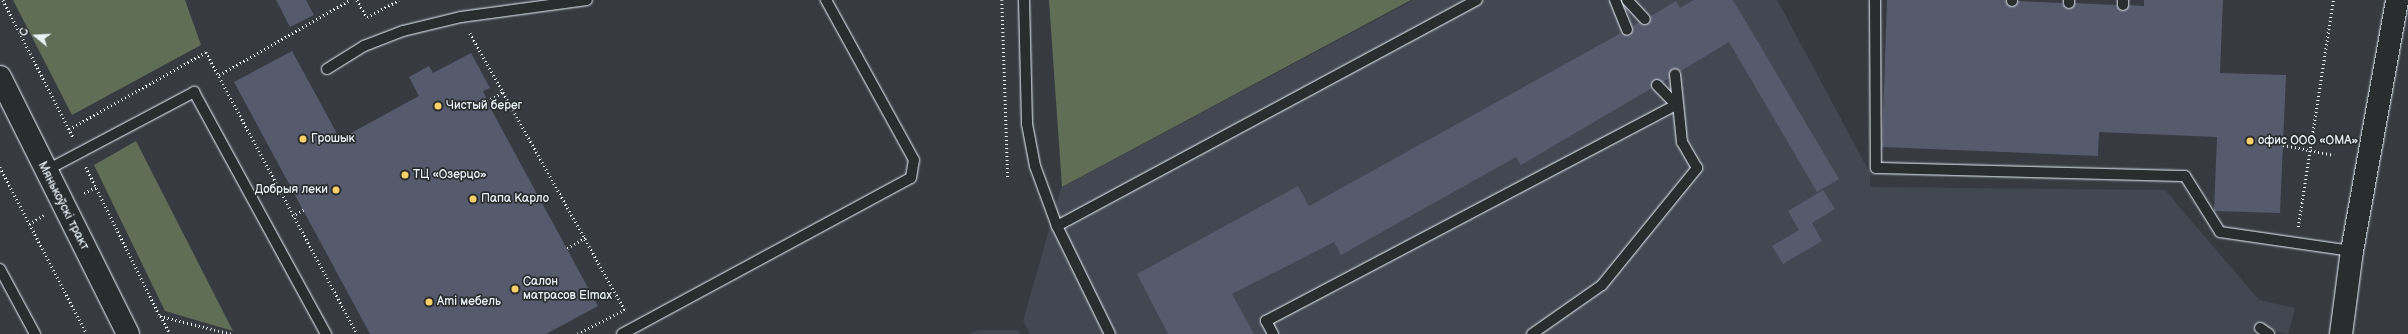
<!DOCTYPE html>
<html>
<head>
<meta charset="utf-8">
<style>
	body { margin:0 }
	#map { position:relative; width:2408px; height:334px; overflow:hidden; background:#373a41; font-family:"Balsamiq Sans",sans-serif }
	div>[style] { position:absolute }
	.built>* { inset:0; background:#434751 }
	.green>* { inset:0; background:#606e56 }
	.building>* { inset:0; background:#555a6c }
	.path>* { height:2.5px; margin-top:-1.25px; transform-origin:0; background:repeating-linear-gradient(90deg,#e8f1f8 0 1px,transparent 0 4px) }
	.roads { filter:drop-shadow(0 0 1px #e8f1f8) drop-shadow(0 0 1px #e8f1f8) }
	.service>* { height:10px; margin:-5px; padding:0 5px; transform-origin:5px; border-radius:5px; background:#2a2d2e }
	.tertiary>* { height:22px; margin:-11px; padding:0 11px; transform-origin:11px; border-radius:11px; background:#2a2d2e }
	.secondary>* { height:22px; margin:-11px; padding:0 11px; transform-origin:11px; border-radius:11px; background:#2a2d2e }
	.dots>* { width:11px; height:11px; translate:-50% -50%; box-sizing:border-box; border:2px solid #2a2d2e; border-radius:50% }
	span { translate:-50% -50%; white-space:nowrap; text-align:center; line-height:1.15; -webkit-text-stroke:3.5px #2a2d2e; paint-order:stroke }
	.poi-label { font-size:12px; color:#e8f1f8 }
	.left { translate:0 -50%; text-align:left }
	.right { translate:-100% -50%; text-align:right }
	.street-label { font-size:12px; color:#e8f1f8 }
	.north { position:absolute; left:16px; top:16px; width:40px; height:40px; -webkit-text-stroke:3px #2a2d2e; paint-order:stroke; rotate:288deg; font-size:11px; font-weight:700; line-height:16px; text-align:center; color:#e8f1f8 }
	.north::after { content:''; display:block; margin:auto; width:14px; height:18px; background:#e8f1f8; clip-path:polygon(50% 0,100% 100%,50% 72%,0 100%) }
</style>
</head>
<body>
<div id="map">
	<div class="built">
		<i style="clip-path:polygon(1413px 0,1777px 0,1870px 173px,1870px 187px,2165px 190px,2259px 300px,2295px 308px,2288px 334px,2260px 328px,2253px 334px,1030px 334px,1023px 321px,1061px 188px)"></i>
		<i style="clip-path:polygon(978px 330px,1018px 330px,1020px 334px,970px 334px)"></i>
	</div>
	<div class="green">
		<i style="clip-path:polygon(13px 0,185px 0,201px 45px,72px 115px)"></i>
		<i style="clip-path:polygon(1049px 0,1411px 0,1062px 187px)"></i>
		<i style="clip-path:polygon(136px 141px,233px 331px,165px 311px,94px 165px)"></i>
	</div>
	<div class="building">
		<i style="clip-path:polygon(276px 0,306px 0,314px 15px,290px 27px)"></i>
		<i style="clip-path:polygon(1694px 0,1733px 0,1839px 179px,1817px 192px,1729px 42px,1681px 71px,1672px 69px,1669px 78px,1663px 82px,1653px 80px,1652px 88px,1521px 165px,1516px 157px,1341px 255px,1334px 242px,1232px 294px,1254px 334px,1168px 334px,1137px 274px,1298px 186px,1309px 206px,1621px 33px,1630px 36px,1633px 26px,1639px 22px,1649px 24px,1651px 16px,1676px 1px,1680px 8px)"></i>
		<i style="clip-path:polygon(1887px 0,2006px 0,2012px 7px,2018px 1px,2062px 3px,2069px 9px,2075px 3px,2116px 5px,2123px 11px,2129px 5px,2144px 6px,2144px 0,2223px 0,2220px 73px,2286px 75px,2280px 213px,2214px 211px,2217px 137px,2099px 132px,2098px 156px,1882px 147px)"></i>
		<i style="clip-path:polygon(292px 51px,340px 139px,419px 96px,409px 77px,429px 66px,433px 73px,471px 53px,490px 88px,483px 91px,492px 111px,598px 306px,546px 334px,370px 334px,234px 82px)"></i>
		<i style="clip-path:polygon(1823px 190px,1835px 209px,1812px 223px,1822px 241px,1783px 264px,1772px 246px,1799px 230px,1788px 211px)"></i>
	</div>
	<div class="path">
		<i style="left:3px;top:0;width:154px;rotate:62.9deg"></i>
		<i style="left:357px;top:0;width:20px;rotate:60deg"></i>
		<i style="left:367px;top:17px;width:36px;rotate:-28deg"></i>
		<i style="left:1002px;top:0;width:178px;rotate:88.1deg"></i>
		<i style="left:470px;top:33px;width:317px;rotate:60.8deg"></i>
		<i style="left:625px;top:310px;width:53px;rotate:152.9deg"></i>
		<i style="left:219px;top:75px;width:151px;rotate:-29.8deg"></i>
		<i style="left:487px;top:101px;width:18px;rotate:-29deg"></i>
		<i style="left:69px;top:129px;width:157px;rotate:-29.3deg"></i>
		<i style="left:206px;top:52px;width:320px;rotate:61.8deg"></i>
		<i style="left:2283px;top:145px;width:52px;rotate:11.1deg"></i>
		<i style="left:0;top:167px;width:188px;rotate:62.5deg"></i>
		<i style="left:86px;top:167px;width:166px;rotate:63.6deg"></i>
		<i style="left:160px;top:316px;width:74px;rotate:14deg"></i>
		<i style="left:84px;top:193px;width:13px;rotate:-27deg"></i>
		<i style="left:292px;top:216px;width:13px;rotate:-29deg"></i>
		<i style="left:29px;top:224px;width:17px;rotate:-31deg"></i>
		<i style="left:2298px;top:227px;width:230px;rotate:-81.2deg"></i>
		<i style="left:567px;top:248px;width:21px;rotate:-29deg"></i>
		<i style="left:161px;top:316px;width:20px;rotate:63deg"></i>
	</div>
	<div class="roads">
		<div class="service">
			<i style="left:1024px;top:0;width:124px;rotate:88.6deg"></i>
			<i style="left:1027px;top:124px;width:43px;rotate:79.2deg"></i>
			<i style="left:1035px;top:166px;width:64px;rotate:69.9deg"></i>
			<i style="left:1057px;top:226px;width:120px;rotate:63.9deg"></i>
			<i style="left:1615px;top:0;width:32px;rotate:68deg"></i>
			<i style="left:1627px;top:0;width:26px;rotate:47deg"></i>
			<i style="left:1875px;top:0;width:168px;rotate:89.7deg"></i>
			<i style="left:1876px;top:168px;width:309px;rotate:1.5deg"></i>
			<i style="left:2185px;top:176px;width:66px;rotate:58deg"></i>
			<i style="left:2220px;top:232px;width:133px;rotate:8.2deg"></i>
			<i style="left:2012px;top:0;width:1px;rotate:90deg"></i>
			<i style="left:2069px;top:0;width:3px;rotate:90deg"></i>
			<i style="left:2123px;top:5px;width:5px;rotate:-90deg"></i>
			<i style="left:327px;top:69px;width:44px;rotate:-31.9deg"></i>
			<i style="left:364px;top:46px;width:42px;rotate:-21deg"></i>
			<i style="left:403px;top:31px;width:60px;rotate:-13.6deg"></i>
			<i style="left:461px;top:17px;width:127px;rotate:-7.7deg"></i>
			<i style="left:1657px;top:85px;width:28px;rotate:46deg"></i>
			<i style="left:45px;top:171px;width:169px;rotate:-27.9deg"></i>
			<i style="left:194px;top:92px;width:276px;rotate:61.4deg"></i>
			<i style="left:1057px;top:226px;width:477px;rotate:-28.3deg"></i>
			<i style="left:0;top:269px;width:74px;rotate:61.7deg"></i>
			<i style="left:2260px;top:328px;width:11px;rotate:34deg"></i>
			<i style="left:622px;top:334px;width:328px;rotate:-28.4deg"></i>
			<i style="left:911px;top:178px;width:18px;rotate:-81deg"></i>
			<i style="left:914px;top:160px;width:183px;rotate:-118.8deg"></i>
			<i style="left:1273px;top:334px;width:15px;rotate:-118deg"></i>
			<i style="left:1266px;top:321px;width:463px;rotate:-27.8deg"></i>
			<i style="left:1532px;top:334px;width:85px;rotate:-35deg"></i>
			<i style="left:1602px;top:285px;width:151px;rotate:-50.9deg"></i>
			<i style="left:1697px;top:168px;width:30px;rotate:-120deg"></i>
			<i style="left:1682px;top:142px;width:68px;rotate:-95.9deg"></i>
		</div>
		<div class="tertiary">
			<i style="left:0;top:77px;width:287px;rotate:63.5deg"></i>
		</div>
		<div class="secondary">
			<i style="left:2341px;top:334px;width:84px;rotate:-82.5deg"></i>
			<i style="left:2352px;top:251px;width:255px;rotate:-79.8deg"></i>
		</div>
	</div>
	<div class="dots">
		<i style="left:438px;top:106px;background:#ffd166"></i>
		<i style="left:303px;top:139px;background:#ffd166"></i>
		<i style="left:2250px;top:141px;background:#ffd166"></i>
		<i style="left:405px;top:175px;background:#ffd166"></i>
		<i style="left:336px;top:190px;background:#ffd166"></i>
		<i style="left:473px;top:199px;background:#ffd166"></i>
		<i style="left:515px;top:289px;background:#ffd166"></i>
		<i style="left:429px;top:302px;background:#ffd166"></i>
	</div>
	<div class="poi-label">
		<span class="left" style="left:446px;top:106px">Чистый берег</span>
		<span class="left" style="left:311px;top:139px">Грошык</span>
		<span class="left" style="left:2258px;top:141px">офис ООО «ОМА»</span>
		<span class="left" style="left:413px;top:175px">ТЦ «Озерцо»</span>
		<span class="right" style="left:328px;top:190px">Добрыя леки</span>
		<span class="left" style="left:481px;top:199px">Папа Карло</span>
		<span class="left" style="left:523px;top:289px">Салон<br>матрасов Elmax</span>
		<span class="left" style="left:437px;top:302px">Ami мебель</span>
	</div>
	<div class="street-label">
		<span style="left:63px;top:206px;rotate:63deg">Мянькоўскі тракт</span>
	</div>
	<div class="north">С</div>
</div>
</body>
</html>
